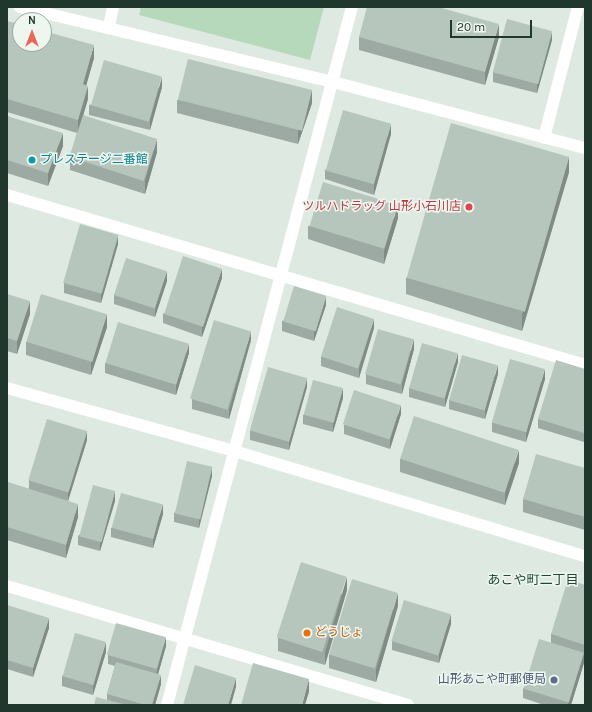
<!DOCTYPE html>
<html>
<head>
<meta charset="utf-8">
<style>
	body { margin:0 }
	#map { position:relative; width:592px; height:712px; overflow:hidden; background:#dee9e2; font-family:Karla,"Noto Sans JP",sans-serif }
	div>[style] { position:absolute }
	.green>* { inset:0; background:#b7d9bb }
	.service>* { height:12px; margin:-6px; padding:0 6px; transform-origin:6px; border-radius:6px; background:#fff }
	.minor>* { height:12px; margin:-6px; padding:0 6px; transform-origin:6px; border-radius:6px; background:#fff }
	.wall>* { inset:0; background:#9daaa3 }
	.shaded-wall>* { inset:0; background:#7f8b84 }
	.building>* { inset:0; background:#b6c6bd; transform-origin:0 0 }
	.dots>* { width:11px; height:11px; translate:-50% -50%; box-sizing:border-box; border:2px solid #eef6f0; border-radius:50% }
	span { translate:-50% -50%; white-space:nowrap; text-align:center; line-height:1.15; -webkit-text-stroke:3px #eef6f0; paint-order:stroke }
	.culture-label { font-size:12px; color:#0d838f }
	.left { translate:0 -50%; text-align:left }
	.health-label { font-size:12px; color:#be3a42 }
	.right { translate:-100% -50%; text-align:right }
	.food-label { font-size:12px; color:#c56008 }
	.service-label { font-size:12px; color:#4e5e75 }
	.neighbourhood-label { font-size:13px; color:#1e4737 }
	.frame { position:absolute; inset:0; border:8px solid #20372d; pointer-events:none }
	.north { position:absolute; left:12px; top:12px; width:40px; height:40px; box-sizing:border-box; background:#eef6f0; border:1px solid #9caaa2; border-radius:50%; rotate:0deg; font-size:11px; font-weight:700; line-height:16px; text-align:center; color:#20372d }
	.north::after { content:''; display:block; margin:auto; width:14px; height:18px; background:#ea685a; clip-path:polygon(50% 0,100% 100%,50% 72%,0 100%) }
	.scale { position:absolute; left:450px; top:20px; width:82px; height:18px; box-sizing:border-box; border:2px solid #20372d; border-top:0; padding-left:5px; font-size:12px; line-height:14px; white-space:nowrap; color:#20372d; -webkit-text-stroke:3px #eef6f0; paint-order:stroke }
</style>
</head>
<body>
<div id="map">
	<div class="green">
		<i style="clip-path:polygon(141px 7px,324px 7px,310px 60px,139px 15px)"></i>
	</div>
	<div class="service">
		<i style="left:109px;top:26px;width:19px;rotate:-78deg"></i>
		<i style="left:544px;top:138px;width:135px;rotate:-75.5deg"></i>
		<i style="left:7px;top:195px;width:602px;rotate:16.39deg"></i>
		<i style="left:7px;top:388px;width:236px;rotate:15.5deg"></i>
		<i style="left:234px;top:451px;width:366px;rotate:16.7deg"></i>
		<i style="left:7px;top:586px;width:418px;rotate:16.5deg"></i>
		<i style="left:167px;top:705px;width:722px;rotate:-75.16deg"></i>
	</div>
	<div class="minor">
		<i style="left:20px;top:7px;width:322px;rotate:13.5deg"></i>
		<i style="left:333px;top:82px;width:260px;rotate:14.7deg"></i>
	</div>
	<div class="wall">
		<i style="clip-path:polygon(7px 21px,94px 58px,86px 85px,88px 99px,83px 115px,157px 152px,145px 194px,70px 170px,70px 157px,77px 133px,7px 112px)"></i>
		<i style="clip-path:polygon(359px 37px,499px 37px,485px 85px,359px 50px)"></i>
		<i style="clip-path:polygon(552px 40px,537px 93px,493px 82px,493px 72px)"></i>
		<i style="clip-path:polygon(162px 87px,150px 130px,89px 115px,89px 105px)"></i>
		<i style="clip-path:polygon(177px 100px,312px 103px,298px 144px,177px 113px)"></i>
		<i style="clip-path:polygon(7px 116px,63px 146px,48px 186px,7px 173px)"></i>
		<i style="clip-path:polygon(391px 134px,374px 195px,325px 179px,325px 170px)"></i>
		<i style="clip-path:polygon(569px 172px,522px 331px,406px 294px,406px 278px)"></i>
		<i style="clip-path:polygon(398px 218px,384px 264px,308px 239px,308px 226px)"></i>
		<i style="clip-path:polygon(118px 244px,101px 303px,64px 293px,64px 283px)"></i>
		<i style="clip-path:polygon(222px 278px,202px 337px,163px 323px,163px 314px)"></i>
		<i style="clip-path:polygon(167px 281px,155px 317px,114px 304px,114px 295px)"></i>
		<i style="clip-path:polygon(7px 294px,30px 314px,17px 354px,7px 351px)"></i>
		<i style="clip-path:polygon(326px 305px,314px 341px,282px 331px,282px 321px)"></i>
		<i style="clip-path:polygon(107px 327px,91px 375px,26px 355px,26px 342px)"></i>
		<i style="clip-path:polygon(374px 328px,359px 378px,321px 366px,321px 357px)"></i>
		<i style="clip-path:polygon(251px 340px,229px 419px,192px 409px,192px 399px)"></i>
		<i style="clip-path:polygon(414px 349px,402px 394px,366px 384px,366px 374px)"></i>
		<i style="clip-path:polygon(189px 353px,176px 395px,105px 373px,105px 363px)"></i>
		<i style="clip-path:polygon(458px 362px,445px 407px,409px 397px,409px 388px)"></i>
		<i style="clip-path:polygon(585px 369px,584px 442px,538px 428px,538px 419px)"></i>
		<i style="clip-path:polygon(498px 374px,485px 419px,449px 409px,449px 400px)"></i>
		<i style="clip-path:polygon(545px 379px,526px 442px,492px 432px,492px 422px)"></i>
		<i style="clip-path:polygon(307px 387px,289px 450px,250px 440px,250px 431px)"></i>
		<i style="clip-path:polygon(343px 398px,333px 432px,303px 424px,303px 415px)"></i>
		<i style="clip-path:polygon(401px 414px,390px 449px,344px 434px,344px 425px)"></i>
		<i style="clip-path:polygon(87px 440px,68px 501px,78px 517px,66px 558px,7px 540px,7px 482px,29px 489px,29px 480px)"></i>
		<i style="clip-path:polygon(400px 459px,519px 463px,505px 505px,400px 472px)"></i>
		<i style="clip-path:polygon(585px 468px,585px 530px,523px 512px,523px 499px)"></i>
		<i style="clip-path:polygon(212px 476px,199px 528px,174px 522px,174px 513px)"></i>
		<i style="clip-path:polygon(115px 501px,100px 551px,78px 545px,78px 536px)"></i>
		<i style="clip-path:polygon(163px 514px,153px 548px,111px 537px,111px 528px)"></i>
		<i style="clip-path:polygon(585px 585px,585px 654px,584px 654px,584px 663px,571px 705px,544px 705px,523px 698px,523px 689px,551px 643px,551px 634px)"></i>
		<i style="clip-path:polygon(347px 590px,325px 665px,278px 651px,278px 638px)"></i>
		<i style="clip-path:polygon(7px 605px,49px 628px,33px 677px,7px 669px)"></i>
		<i style="clip-path:polygon(398px 606px,376px 682px,329px 668px,329px 655px)"></i>
		<i style="clip-path:polygon(451px 624px,439px 663px,392px 650px,392px 641px)"></i>
		<i style="clip-path:polygon(166px 646px,158px 674px,161px 684px,155px 705px,94px 705px,107px 700px,107px 694px,115px 666px,108px 664px,108px 655px)"></i>
		<i style="clip-path:polygon(106px 652px,93px 695px,62px 686px,62px 676px)"></i>
	</div>
	<div class="shaded-wall">
		<i style="clip-path:polygon(499px 24px,499px 37px,485px 85px,485px 72px)"></i>
		<i style="clip-path:polygon(552px 31px,552px 40px,537px 93px,537px 84px)"></i>
		<i style="clip-path:polygon(94px 45px,94px 58px,83px 97px,83px 84px)"></i>
		<i style="clip-path:polygon(162px 77px,162px 87px,150px 130px,150px 120px)"></i>
		<i style="clip-path:polygon(88px 86px,88px 99px,78px 133px,78px 120px)"></i>
		<i style="clip-path:polygon(312px 89px,312px 103px,298px 144px,298px 131px)"></i>
		<i style="clip-path:polygon(391px 124px,391px 134px,374px 195px,374px 185px)"></i>
		<i style="clip-path:polygon(63px 133px,63px 146px,48px 186px,48px 173px)"></i>
		<i style="clip-path:polygon(157px 139px,157px 152px,145px 194px,145px 181px)"></i>
		<i style="clip-path:polygon(569px 156px,569px 172px,522px 331px,522px 315px)"></i>
		<i style="clip-path:polygon(398px 205px,398px 218px,384px 264px,384px 251px)"></i>
		<i style="clip-path:polygon(118px 235px,118px 244px,101px 303px,101px 294px)"></i>
		<i style="clip-path:polygon(222px 269px,222px 278px,202px 337px,202px 327px)"></i>
		<i style="clip-path:polygon(167px 271px,167px 281px,155px 317px,155px 308px)"></i>
		<i style="clip-path:polygon(326px 296px,326px 305px,314px 341px,314px 332px)"></i>
		<i style="clip-path:polygon(30px 301px,30px 314px,17px 354px,17px 341px)"></i>
		<i style="clip-path:polygon(107px 314px,107px 327px,91px 375px,91px 362px)"></i>
		<i style="clip-path:polygon(374px 319px,374px 328px,359px 378px,359px 368px)"></i>
		<i style="clip-path:polygon(251px 331px,251px 340px,229px 419px,229px 410px)"></i>
		<i style="clip-path:polygon(414px 339px,414px 349px,402px 394px,402px 384px)"></i>
		<i style="clip-path:polygon(189px 344px,189px 353px,176px 395px,176px 385px)"></i>
		<i style="clip-path:polygon(458px 353px,458px 362px,445px 407px,445px 397px)"></i>
		<i style="clip-path:polygon(498px 365px,498px 374px,485px 419px,485px 410px)"></i>
		<i style="clip-path:polygon(545px 369px,545px 379px,526px 442px,526px 432px)"></i>
		<i style="clip-path:polygon(307px 378px,307px 387px,289px 450px,289px 441px)"></i>
		<i style="clip-path:polygon(343px 388px,343px 398px,333px 432px,333px 423px)"></i>
		<i style="clip-path:polygon(401px 405px,401px 414px,390px 449px,390px 440px)"></i>
		<i style="clip-path:polygon(585px 430px,585px 439px,584px 442px,584px 433px)"></i>
		<i style="clip-path:polygon(87px 431px,87px 440px,68px 501px,68px 492px)"></i>
		<i style="clip-path:polygon(519px 450px,519px 463px,505px 505px,505px 492px)"></i>
		<i style="clip-path:polygon(212px 467px,212px 476px,199px 528px,199px 519px)"></i>
		<i style="clip-path:polygon(115px 491px,115px 501px,100px 551px,100px 542px)"></i>
		<i style="clip-path:polygon(78px 504px,78px 517px,66px 558px,66px 545px)"></i>
		<i style="clip-path:polygon(163px 504px,163px 514px,153px 548px,153px 539px)"></i>
		<i style="clip-path:polygon(347px 577px,347px 590px,325px 665px,325px 652px)"></i>
		<i style="clip-path:polygon(398px 593px,398px 606px,376px 682px,376px 669px)"></i>
		<i style="clip-path:polygon(451px 614px,451px 624px,439px 663px,439px 654px)"></i>
		<i style="clip-path:polygon(49px 618px,49px 628px,33px 677px,33px 668px)"></i>
		<i style="clip-path:polygon(166px 637px,166px 646px,157px 678px,157px 668px)"></i>
		<i style="clip-path:polygon(106px 642px,106px 652px,93px 695px,93px 685px)"></i>
		<i style="clip-path:polygon(584px 653px,584px 663px,571px 705px,568px 705px,568px 703px)"></i>
		<i style="clip-path:polygon(161px 675px,161px 684px,155px 705px,152px 705px)"></i>
		<i style="clip-path:polygon(236px 678px,236px 687px,231px 705px,228px 705px)"></i>
		<i style="clip-path:polygon(309px 679px,309px 692px,305px 705px,302px 705px)"></i>
	</div>
	<div class="building">
		<i style="clip-path:polygon(367px 7px,438px 7px,499px 24px,485px 72px,359px 37px)"></i>
		<i style="left:507px;top:19px;width:47px;height:55px;rotate:15deg"></i>
		<i style="clip-path:polygon(7px 21px,20px 24px,20px 44px,44px 44px,44px 31px,94px 45px,83px 84px,88px 86px,78px 120px,7px 99px)"></i>
		<i style="left:188px;top:59px;width:128px;height:42px;rotate:14deg"></i>
		<i style="left:104px;top:60px;width:60px;height:47px;rotate:16deg"></i>
		<i style="left:343px;top:110px;width:50px;height:63px;rotate:16deg"></i>
		<i style="left:83px;top:115px;width:78px;height:44px;rotate:18deg"></i>
		<i style="clip-path:polygon(7px 116px,63px 133px,48px 173px,7px 160px)"></i>
		<i style="left:451px;top:123px;width:123px;height:161px;rotate:16deg"></i>
		<i style="left:323px;top:182px;width:78px;height:46px;rotate:17deg"></i>
		<i style="left:80px;top:224px;width:40px;height:61px;rotate:16deg"></i>
		<i style="left:183px;top:256px;width:41px;height:61px;rotate:18deg"></i>
		<i style="left:126px;top:258px;width:43px;height:39px;rotate:18deg"></i>
		<i style="left:294px;top:286px;width:34px;height:37px;rotate:17deg"></i>
		<i style="clip-path:polygon(7px 294px,30px 301px,17px 341px,7px 338px)"></i>
		<i style="left:41px;top:294px;width:69px;height:50px;rotate:17deg"></i>
		<i style="left:337px;top:307px;width:39px;height:52px;rotate:18deg"></i>
		<i style="left:214px;top:320px;width:39px;height:82px;rotate:17deg"></i>
		<i style="left:118px;top:322px;width:74px;height:43px;rotate:17deg"></i>
		<i style="left:378px;top:329px;width:37px;height:47px;rotate:16deg"></i>
		<i style="left:422px;top:343px;width:37px;height:47px;rotate:16deg"></i>
		<i style="left:462px;top:355px;width:37px;height:47px;rotate:16deg"></i>
		<i style="left:510px;top:359px;width:36px;height:66px;rotate:16deg"></i>
		<i style="clip-path:polygon(556px 360px,585px 369px,585px 430px,584px 433px,538px 419px)"></i>
		<i style="left:268px;top:367px;width:41px;height:66px;rotate:16deg"></i>
		<i style="left:313px;top:380px;width:31px;height:36px;rotate:15deg"></i>
		<i style="left:354px;top:390px;width:49px;height:36px;rotate:18deg"></i>
		<i style="left:414px;top:416px;width:110px;height:45px;rotate:18deg"></i>
		<i style="left:47px;top:419px;width:42px;height:64px;rotate:17deg"></i>
		<i style="clip-path:polygon(536px 454px,585px 468px,585px 517px,523px 499px)"></i>
		<i style="left:187px;top:461px;width:26px;height:54px;rotate:13deg"></i>
		<i style="clip-path:polygon(7px 482px,78px 504px,66px 545px,7px 527px)"></i>
		<i style="left:93px;top:485px;width:23px;height:53px;rotate:15deg"></i>
		<i style="left:121px;top:493px;width:43px;height:36px;rotate:15deg"></i>
		<i style="left:301px;top:562px;width:48px;height:79px;rotate:18deg"></i>
		<i style="left:352px;top:579px;width:48px;height:79px;rotate:17deg"></i>
		<i style="clip-path:polygon(568px 579px,585px 585px,585px 645px,551px 634px)"></i>
		<i style="left:404px;top:600px;width:49px;height:43px;rotate:17deg"></i>
		<i style="clip-path:polygon(7px 605px,49px 618px,33px 668px,7px 660px)"></i>
		<i style="left:116px;top:623px;width:52px;height:33px;rotate:16deg"></i>
		<i style="left:75px;top:633px;width:32px;height:45px;rotate:16deg"></i>
		<i style="left:539px;top:639px;width:47px;height:52px;rotate:17deg"></i>
		<i style="clip-path:polygon(116px 662px,161px 675px,152px 705px,146px 705px,107px 694px)"></i>
		<i style="clip-path:polygon(253px 663px,309px 679px,302px 705px,241px 705px)"></i>
		<i style="clip-path:polygon(195px 665px,236px 678px,228px 705px,183px 705px)"></i>
		<i style="clip-path:polygon(96px 697px,127px 705px,94px 705px)"></i>
	</div>
	<div class="dots">
		<i style="left:32px;top:160px;background:#0f9aa8"></i>
		<i style="left:469px;top:207px;background:#e0444e"></i>
		<i style="left:307px;top:633px;background:#e8710a"></i>
		<i style="left:554px;top:680px;background:#5c6f8a"></i>
	</div>
	<div class="culture-label">
		<span class="left" style="left:40px;top:160px">プレステージ二番館</span>
	</div>
	<div class="health-label">
		<span class="right" style="left:461px;top:207px">ツルハドラッグ 山形小石川店</span>
	</div>
	<div class="food-label">
		<span class="left" style="left:315px;top:633px">どうじょ</span>
	</div>
	<div class="service-label">
		<span class="right" style="left:546px;top:680px">山形あこや町郵便局</span>
	</div>
	<div class="neighbourhood-label">
		<span style="left:533px;top:580px">あこや町二丁目</span>
	</div>
	<div class="frame"></div>
	<div class="north">N</div>
	<div class="scale">20 m</div>
</div>
</body>
</html>
